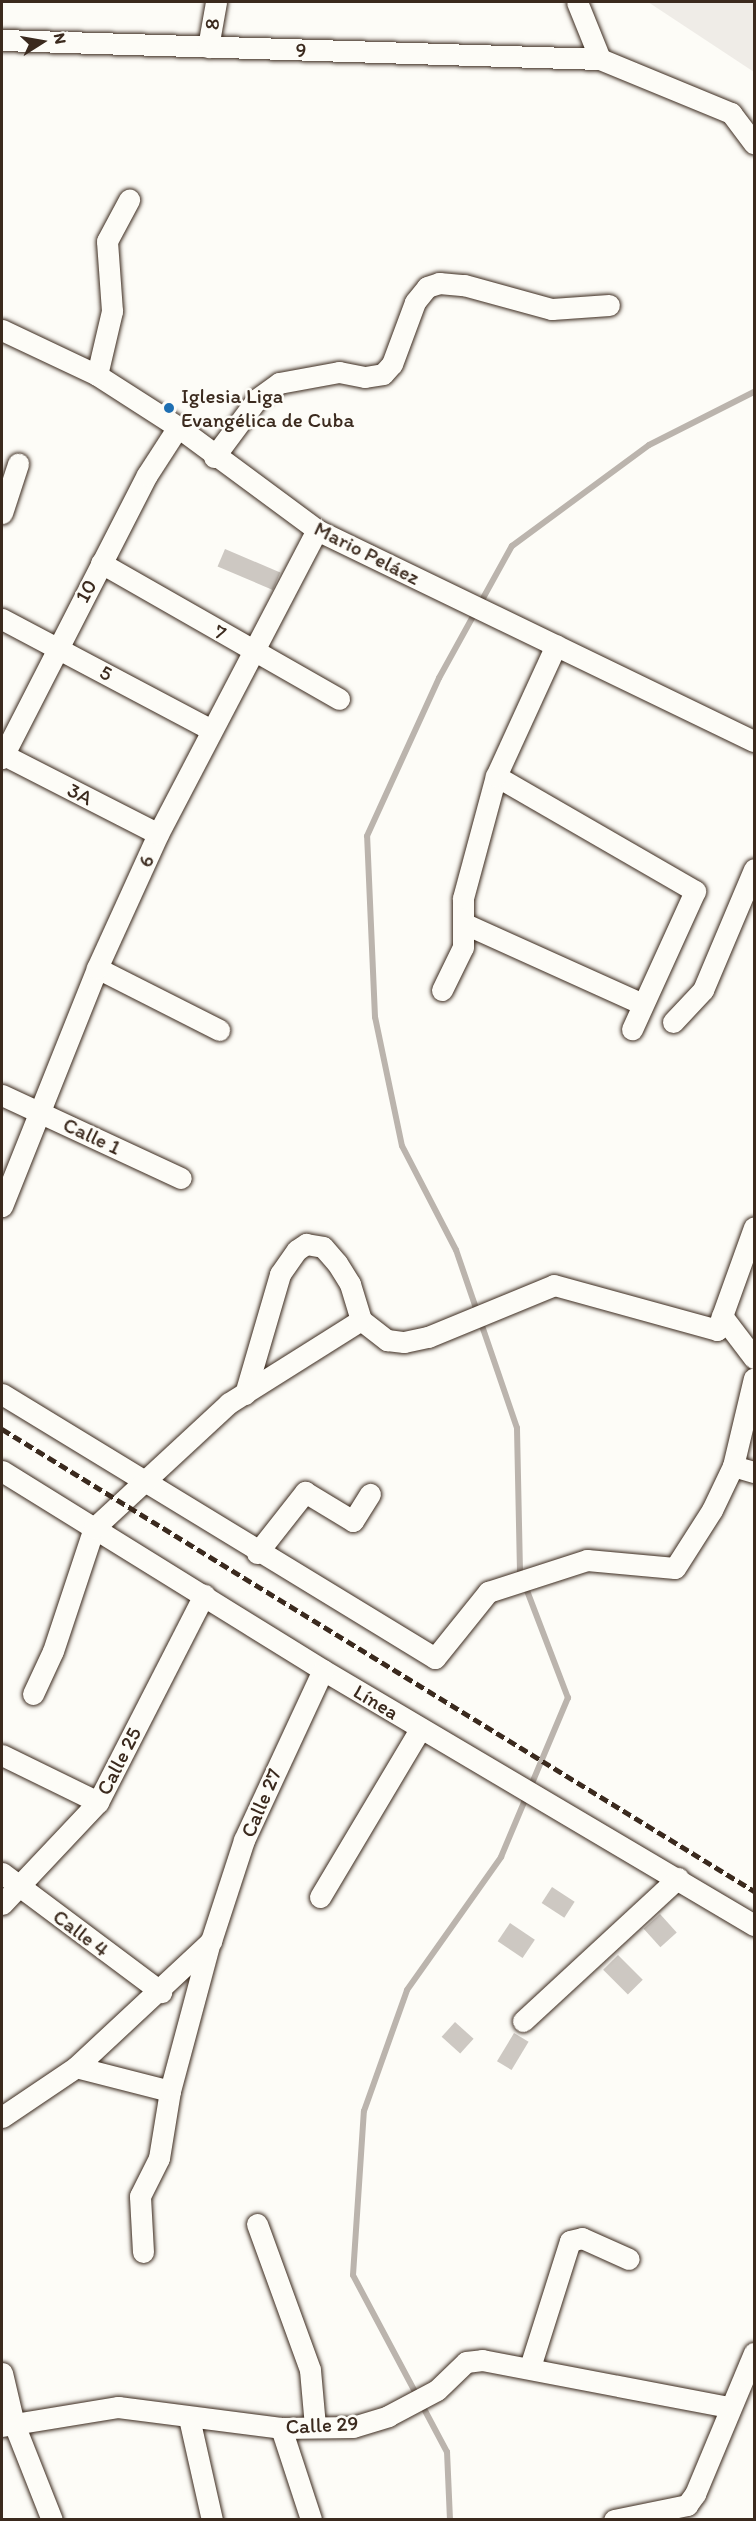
<!DOCTYPE html>
<html>
<head>
<meta charset="utf-8">
<style>
	body { margin:0 }
	#map { position:relative; width:756px; height:2521px; overflow:hidden; background:#fdfcf7; font-family:Itim,sans-serif }
	div>[style] { position:absolute }
	.built>* { inset:0; background:#efece7 }
	.stream>* { height:6px; margin:-3px; padding:0 3px; transform-origin:3px; border-radius:3px; background:#bbb4ad }
	.building>* { inset:0; background:#cdc8c2; transform-origin:0 0 }
	.roads { filter:drop-shadow(0 0 2px #3b2a1e) drop-shadow(0 0 2px #3b2a1e) }
	.minor>* { height:21px; margin:-10.5px; padding:0 10.5px; transform-origin:10.5px; border-radius:10.5px; background:#fdfcf7 }
	.rail>* { height:4.5px; margin-top:-2.25px; transform-origin:0; background:repeating-linear-gradient(90deg,#3b2a1e 0 9px,transparent 0 13.5px) }
	.dots>* { width:16px; height:16px; translate:-50% -50%; box-sizing:border-box; border:3px solid #fdfcf7; border-radius:50% }
	span { translate:-50% -50%; white-space:nowrap; text-align:center; line-height:1.15; -webkit-text-stroke:5px #fdfcf7; paint-order:stroke }
	.street-label { font-size:21px; color:#3b2a1e }
	.poi-label { font-size:21px; color:#3b2a1e }
	.left { translate:0 -50%; text-align:left }
	.frame { position:absolute; inset:0; border:3px solid #3b2a1e; pointer-events:none }
	.north { position:absolute; left:12px; top:12px; width:60px; height:60px; -webkit-text-stroke:4px #fdfcf7; paint-order:stroke; rotate:79deg; font-size:16px; font-weight:700; line-height:24px; text-align:center; color:#3b2a1e }
	.north::after { content:''; display:block; margin:auto; width:21px; height:27px; background:#3b2a1e; clip-path:polygon(50% 0,100% 100%,50% 72%,0 100%) }
</style>
</head>
<body>
<div id="map">
	<div class="built">
		<i style="clip-path:polygon(648px 2px,754px 2px,754px 72px)"></i>
	</div>
	<div class="stream">
		<i style="left:450px;top:2520px;width:68px;rotate:-92.5deg"></i>
		<i style="left:447px;top:2452px;width:200px;rotate:-118deg"></i>
		<i style="left:353px;top:2275px;width:164px;rotate:-86.2deg"></i>
		<i style="left:364px;top:2111px;width:128px;rotate:-70.4deg"></i>
		<i style="left:407px;top:1990px;width:163px;rotate:-54.7deg"></i>
		<i style="left:501px;top:1857px;width:173px;rotate:-67.2deg"></i>
		<i style="left:568px;top:1698px;width:135px;rotate:-110.9deg"></i>
		<i style="left:520px;top:1572px;width:144px;rotate:-91.2deg"></i>
		<i style="left:517px;top:1428px;width:188px;rotate:-108.9deg"></i>
		<i style="left:456px;top:1250px;width:117px;rotate:-117.4deg"></i>
		<i style="left:402px;top:1146px;width:132px;rotate:-101.8deg"></i>
		<i style="left:375px;top:1017px;width:181px;rotate:-92.5deg"></i>
		<i style="left:367px;top:836px;width:174px;rotate:-65.5deg"></i>
		<i style="left:439px;top:678px;width:151px;rotate:-61.1deg"></i>
		<i style="left:512px;top:546px;width:170px;rotate:-36.4deg"></i>
		<i style="left:649px;top:445px;width:118px;rotate:-26.8deg"></i>
	</div>
	<div class="building">
		<i style="left:225px;top:549px;width:60px;height:19px;rotate:23deg"></i>
		<i style="left:552px;top:1887px;width:27px;height:19px;rotate:33deg"></i>
		<i style="left:660px;top:1914px;width:25px;height:22px;rotate:48deg"></i>
		<i style="left:510px;top:1923px;width:30px;height:22px;rotate:34deg"></i>
		<i style="left:618px;top:1955px;width:35px;height:21px;rotate:45deg"></i>
		<i style="left:455px;top:2022px;width:25px;height:20px;rotate:42deg"></i>
		<i style="left:514px;top:2033px;width:17px;height:33px;rotate:31deg"></i>
	</div>
	<div class="roads">
		<div class="minor">
			<i style="left:577px;top:2px;width:61px;rotate:68deg"></i>
			<i style="left:2px;top:40px;width:598px;rotate:1.82deg"></i>
			<i style="left:600px;top:59px;width:142px;rotate:22.4deg"></i>
			<i style="left:731px;top:113px;width:38px;rotate:53deg"></i>
			<i style="left:208px;top:47px;width:46px;rotate:-79.9deg"></i>
			<i style="left:2px;top:330px;width:105px;rotate:25.3deg"></i>
			<i style="left:97px;top:375px;width:96px;rotate:32.7deg"></i>
			<i style="left:178px;top:427px;width:173px;rotate:36.5deg"></i>
			<i style="left:317px;top:530px;width:485px;rotate:25.8deg"></i>
			<i style="left:97px;top:375px;width:66px;rotate:-76.8deg"></i>
			<i style="left:112px;top:311px;width:70px;rotate:-94.1deg"></i>
			<i style="left:107px;top:241px;width:47px;rotate:-61.8deg"></i>
			<i style="left:214px;top:457px;width:72px;rotate:-53.4deg"></i>
			<i style="left:257px;top:399px;width:27px;rotate:-36deg"></i>
			<i style="left:279px;top:383px;width:61px;rotate:-10.4deg"></i>
			<i style="left:339px;top:372px;width:26px;rotate:11deg"></i>
			<i style="left:365px;top:377px;width:18px;rotate:-9deg"></i>
			<i style="left:383px;top:374px;width:13px;rotate:-48deg"></i>
			<i style="left:392px;top:364px;width:66px;rotate:-69.6deg"></i>
			<i style="left:415px;top:302px;width:19px;rotate:-51deg"></i>
			<i style="left:427px;top:287px;width:13px;rotate:-18deg"></i>
			<i style="left:439px;top:283px;width:25px;rotate:5deg"></i>
			<i style="left:464px;top:285px;width:91px;rotate:15.3deg"></i>
			<i style="left:552px;top:309px;width:57px;rotate:-4deg"></i>
			<i style="left:2px;top:513px;width:52px;rotate:-71.9deg"></i>
			<i style="left:101px;top:563px;width:274px;rotate:29.7deg"></i>
			<i style="left:2px;top:619px;width:235px;rotate:27.9deg"></i>
			<i style="left:2px;top:754px;width:175px;rotate:27.1deg"></i>
			<i style="left:2px;top:758px;width:318px;rotate:-62.9deg"></i>
			<i style="left:147px;top:475px;width:57px;rotate:-57.1deg"></i>
			<i style="left:496px;top:776px;width:230px;rotate:30deg"></i>
			<i style="left:695px;top:891px;width:152px;rotate:114.5deg"></i>
			<i style="left:463px;top:923px;width:196px;rotate:24.3deg"></i>
			<i style="left:97px;top:968px;width:137px;rotate:26.9deg"></i>
			<i style="left:442px;top:990px;width:48px;rotate:-64deg"></i>
			<i style="left:463px;top:947px;width:49px;rotate:-90deg"></i>
			<i style="left:463px;top:898px;width:126px;rotate:-74.9deg"></i>
			<i style="left:496px;top:776px;width:144px;rotate:-65.4deg"></i>
			<i style="left:673px;top:1022px;width:44px;rotate:-46.8deg"></i>
			<i style="left:703px;top:990px;width:131px;rotate:-67.1deg"></i>
			<i style="left:2px;top:1095px;width:197px;rotate:24.9deg"></i>
			<i style="left:2px;top:1206px;width:256px;rotate:-68.2deg"></i>
			<i style="left:97px;top:968px;width:147px;rotate:-65.5deg"></i>
			<i style="left:158px;top:834px;width:343px;rotate:-62.4deg"></i>
			<i style="left:722px;top:1316px;width:53px;rotate:52.7deg"></i>
			<i style="left:2px;top:1394px;width:507px;rotate:31.37deg"></i>
			<i style="left:435px;top:1658px;width:85px;rotate:-51.2deg"></i>
			<i style="left:488px;top:1592px;width:104px;rotate:-17.9deg"></i>
			<i style="left:587px;top:1560px;width:88px;rotate:5.2deg"></i>
			<i style="left:675px;top:1568px;width:69px;rotate:-57.5deg"></i>
			<i style="left:712px;top:1510px;width:49px;rotate:-64.5deg"></i>
			<i style="left:733px;top:1466px;width:90px;rotate:-76.6deg"></i>
			<i style="left:245px;top:1394px;width:125px;rotate:-73.7deg"></i>
			<i style="left:280px;top:1274px;width:29px;rotate:-55deg"></i>
			<i style="left:297px;top:1250px;width:11px;rotate:-34deg"></i>
			<i style="left:306px;top:1244px;width:17px;rotate:10deg"></i>
			<i style="left:323px;top:1247px;width:21px;rotate:49deg"></i>
			<i style="left:337px;top:1263px;width:25px;rotate:58deg"></i>
			<i style="left:350px;top:1284px;width:38px;rotate:73deg"></i>
			<i style="left:361px;top:1320px;width:33px;rotate:38deg"></i>
			<i style="left:387px;top:1340px;width:17px;rotate:7deg"></i>
			<i style="left:404px;top:1342px;width:25px;rotate:-12deg"></i>
			<i style="left:428px;top:1337px;width:136px;rotate:-22.4deg"></i>
			<i style="left:554px;top:1285px;width:169px;rotate:15.4deg"></i>
			<i style="left:717px;top:1330px;width:109px;rotate:-70.2deg"></i>
			<i style="left:733px;top:1466px;width:22px;rotate:16deg"></i>
			<i style="left:2px;top:1471px;width:378px;rotate:31.8deg"></i>
			<i style="left:323px;top:1670px;width:501px;rotate:30.61deg"></i>
			<i style="left:257px;top:1553px;width:78px;rotate:-51.8deg"></i>
			<i style="left:305px;top:1492px;width:56px;rotate:31.1deg"></i>
			<i style="left:353px;top:1521px;width:32px;rotate:-58deg"></i>
			<i style="left:33px;top:1694px;width:47px;rotate:-65.1deg"></i>
			<i style="left:53px;top:1651px;width:130px;rotate:-71.6deg"></i>
			<i style="left:94px;top:1528px;width:184px;rotate:-42.8deg"></i>
			<i style="left:229px;top:1403px;width:156px;rotate:-32.2deg"></i>
			<i style="left:2px;top:1755px;width:107px;rotate:26.1deg"></i>
			<i style="left:2px;top:1873px;width:199px;rotate:36.8deg"></i>
			<i style="left:320px;top:1897px;width:196px;rotate:-59.2deg"></i>
			<i style="left:2px;top:1904px;width:140px;rotate:-46.7deg"></i>
			<i style="left:98px;top:1802px;width:233px;rotate:-62.9deg"></i>
			<i style="left:523px;top:2021px;width:211px;rotate:-42.7deg"></i>
			<i style="left:76px;top:2067px;width:97px;rotate:14.3deg"></i>
			<i style="left:2px;top:2117px;width:89px;rotate:-34deg"></i>
			<i style="left:76px;top:2067px;width:185px;rotate:-43deg"></i>
			<i style="left:211px;top:1941px;width:106px;rotate:-71.9deg"></i>
			<i style="left:244px;top:1840px;width:187px;rotate:-65.1deg"></i>
			<i style="left:257px;top:2224px;width:155px;rotate:70deg"></i>
			<i style="left:310px;top:2370px;width:56px;rotate:84.9deg"></i>
			<i style="left:143px;top:2252px;width:56px;rotate:-93.1deg"></i>
			<i style="left:140px;top:2196px;width:42px;rotate:-63.4deg"></i>
			<i style="left:159px;top:2158px;width:68px;rotate:-80.7deg"></i>
			<i style="left:170px;top:2091px;width:154px;rotate:-75deg"></i>
			<i style="left:530px;top:2367px;width:132px;rotate:-72.4deg"></i>
			<i style="left:570px;top:2241px;width:12px;rotate:-14deg"></i>
			<i style="left:582px;top:2238px;width:51px;rotate:24.1deg"></i>
			<i style="left:2px;top:2373px;width:52px;rotate:76.8deg"></i>
			<i style="left:14px;top:2424px;width:103px;rotate:68.4deg"></i>
			<i style="left:189px;top:2418px;width:105px;rotate:77.3deg"></i>
			<i style="left:2px;top:2426px;width:118px;rotate:-9.3deg"></i>
			<i style="left:118px;top:2407px;width:164px;rotate:7.3deg"></i>
			<i style="left:281px;top:2428px;width:72px;rotate:-0.8deg"></i>
			<i style="left:353px;top:2427px;width:37px;rotate:-17deg"></i>
			<i style="left:388px;top:2416px;width:55px;rotate:-28deg"></i>
			<i style="left:437px;top:2390px;width:40px;rotate:-44deg"></i>
			<i style="left:466px;top:2362px;width:16px;rotate:-7deg"></i>
			<i style="left:482px;top:2360px;width:251px;rotate:10.8deg"></i>
			<i style="left:281px;top:2428px;width:96px;rotate:71.8deg"></i>
			<i style="left:614px;top:2520px;width:75px;rotate:-11.6deg"></i>
			<i style="left:687px;top:2505px;width:14px;rotate:-54deg"></i>
			<i style="left:695px;top:2494px;width:153px;rotate:-67.3deg"></i>
		</div>
	</div>
	<div class="rail">
		<i style="left:2px;top:1429px;width:883px;rotate:31.56deg"></i>
	</div>
	<div class="dots">
		<i style="left:169px;top:408px;background:#1f6fb2"></i>
	</div>
	<div class="street-label">
		<span style="left:212px;top:24px;rotate:-81deg">8</span>
		<span style="left:301px;top:50px;rotate:2deg">9</span>
		<span style="left:367px;top:553px;rotate:27deg">Mario Peláez</span>
		<span style="left:86px;top:591px;rotate:-62deg">10</span>
		<span style="left:220px;top:632px;rotate:30deg">7</span>
		<span style="left:106px;top:673px;rotate:28deg">5</span>
		<span style="left:80px;top:794px;rotate:27deg">3A</span>
		<span style="left:146px;top:861px;rotate:-66deg">6</span>
		<span style="left:92px;top:1136px;rotate:25deg">Calle 1</span>
		<span style="left:376px;top:1702px;rotate:31deg">Línea</span>
		<span style="left:119px;top:1761px;rotate:-63deg">Calle 25</span>
		<span style="left:261px;top:1803px;rotate:-67deg">Calle 27</span>
		<span style="left:81px;top:1933px;rotate:37deg">Calle 4</span>
		<span style="left:322px;top:2425px;rotate:-3deg">Calle 29</span>
	</div>
	<div class="poi-label">
		<span class="left" style="left:181px;top:408px">Iglesia Liga<br>Evangélica de Cuba</span>
	</div>
	<div class="frame"></div>
	<div class="north">N</div>
</div>
</body>
</html>
